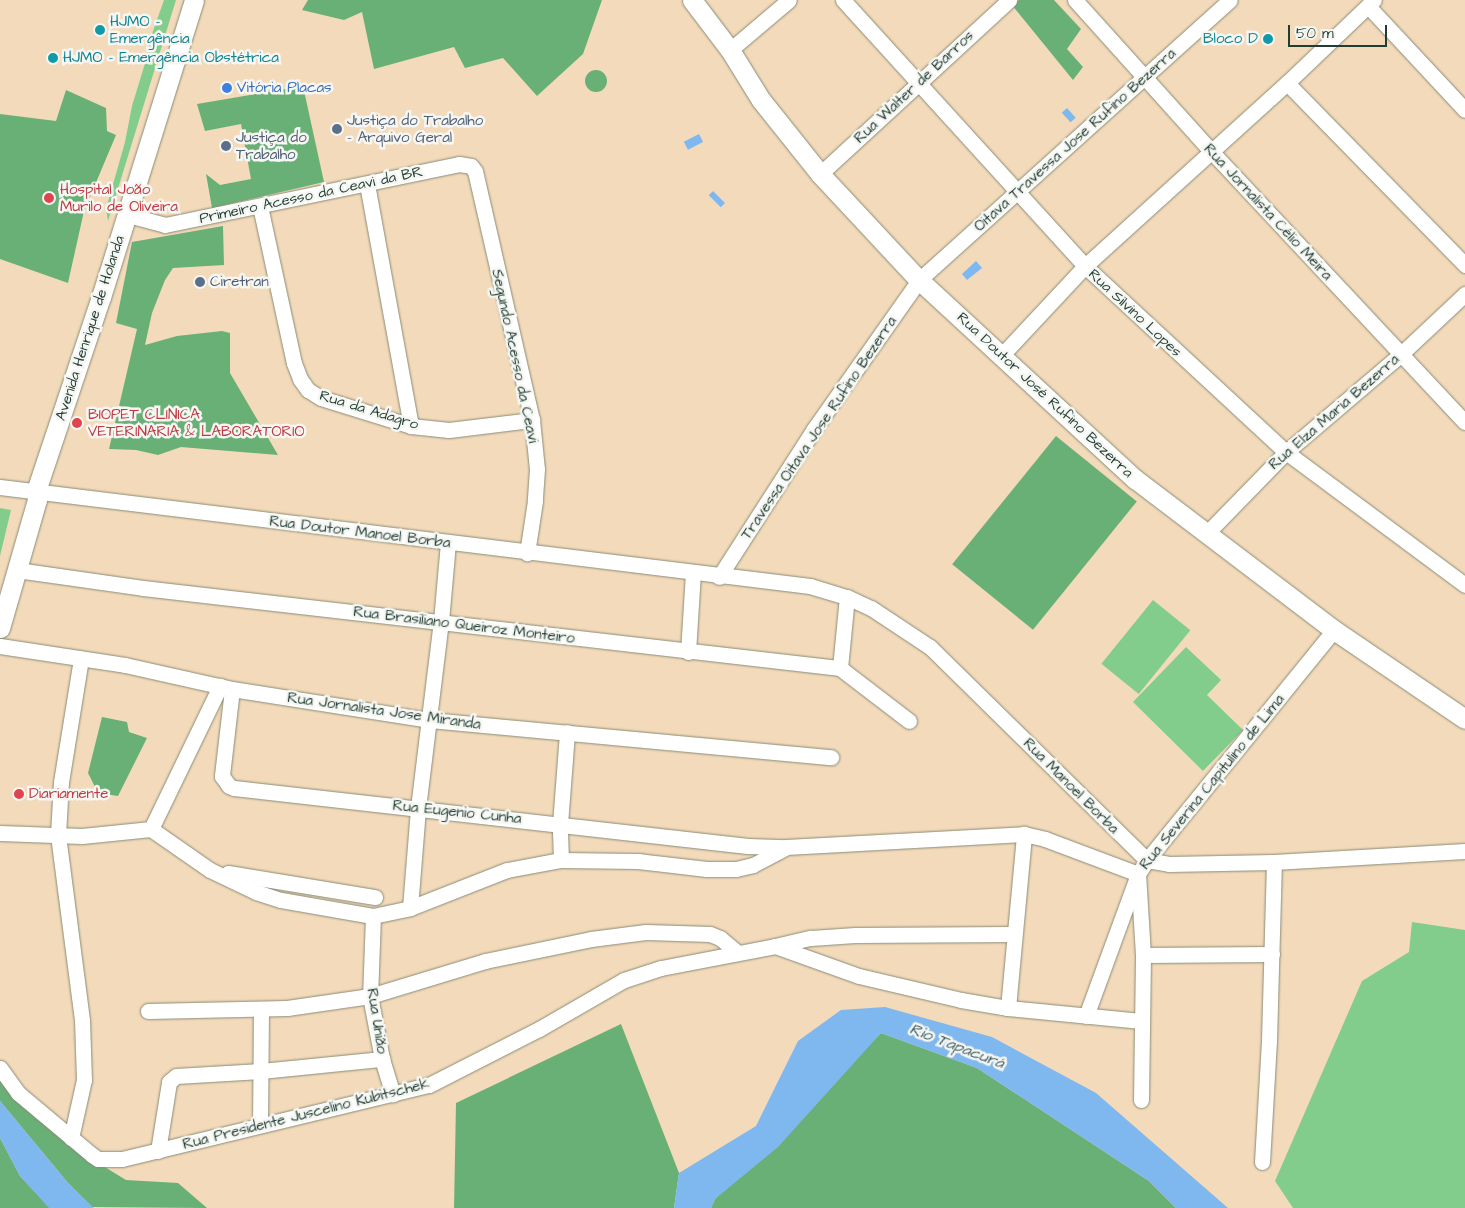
<!DOCTYPE html>
<html>
<head>
<meta charset="utf-8">
<style>
	body { margin:0 }
	#map { position:relative; width:1465px; height:1208px; overflow:hidden; background:#f3daba; font-family:"Architects Daughter",sans-serif }
	div>[style] { position:absolute }
	.green>* { inset:0; background:#82cd8b; transform-origin:0 0 }
	.forest>* { inset:0; background:#69b077; transform-origin:0 0 }
	.round { border-radius:50% }
	.water>* { inset:0; background:#7fb7ef; transform-origin:0 0 }
	.roads { filter:drop-shadow(0 0 1px #898c77) drop-shadow(0 0 1px #898c77) }
	.minor>* { height:15px; margin:-7.5px; padding:0 7.5px; transform-origin:7.5px; border-radius:7.5px; background:#fff }
	.major>* { height:19px; margin:-9.5px; padding:0 9.5px; transform-origin:9.5px; border-radius:9.5px; background:#fff }
	.dots>* { width:14px; height:14px; translate:-50% -50%; box-sizing:border-box; border:2px solid #f6f6f2; border-radius:50% }
	span { translate:-50% -50%; white-space:nowrap; text-align:center; line-height:1.15; -webkit-text-stroke:5px #f6f6f2; paint-order:stroke }
	.culture-label { font-size:15px; color:#0d838f }
	.left { translate:0 -50%; text-align:left }
	.right { translate:-100% -50%; text-align:right }
	.street-label { font-size:15px; color:#1f3d34 }
	.shop-label { font-size:15px; color:#366cbe }
	.service-label { font-size:15px; color:#4e5e75 }
	.health-label { font-size:15px; color:#be3a42 }
	.water-label { font-size:16px; color:#375c63; font-style:italic }
	.scale { position:absolute; left:1288px; top:25px; width:99px; height:22px; box-sizing:border-box; border:2px solid #1f3d34; border-top:0; padding-left:6px; font-size:15px; line-height:18px; white-space:nowrap; color:#1f3d34; -webkit-text-stroke:4px #f6f6f2; paint-order:stroke }
</style>
</head>
<body>
<div id="map">
	<div class="green">
		<i style="clip-path:polygon(164px 0,176px 0,108px 221px,106px 209px,125px 142px,132px 106px,146px 60px,152px 34px)"></i>
		<i style="clip-path:polygon(0 508px,11px 510px,0 556px)"></i>
		<i style="left:1153px;top:600px;width:48px;height:82px;rotate:39deg"></i>
		<i style="clip-path:polygon(1186px 647px,1221px 680px,1207px 695px,1243px 730px,1203px 771px,1133px 702px)"></i>
		<i style="clip-path:polygon(1412px 922px,1465px 930px,1465px 1208px,1293px 1208px,1275px 1181px,1362px 981px,1409px 952px)"></i>
	</div>
	<div class="forest">
		<i style="clip-path:polygon(308px 0,602px 0,583px 54px,537px 96px,503px 58px,465px 68px,454px 47px,374px 69px,362px 12px,344px 20px,302px 10px)"></i>
		<i style="clip-path:polygon(1019px 0,1054px 0,1081px 29px,1067px 49px,1083px 67px,1073px 80px,1012px 5px)"></i>
		<i class="round" style="left:585px;top:70px;width:22px;height:22px"></i>
		<i style="clip-path:polygon(303px 86px,324px 182px,212px 208px,206px 174px,220px 185px,251px 179px,241px 124px,205px 131px,197px 104px)"></i>
		<i style="clip-path:polygon(66px 90px,106px 108px,107px 131px,116px 135px,84px 211px,68px 283px,0 259px,0 114px,56px 121px)"></i>
		<i style="clip-path:polygon(223px 226px,224px 265px,173px 268px,165px 280px,152px 313px,145px 345px,177px 336px,222px 331px,230px 333px,230px 373px,278px 455px,181px 447px,158px 455px,136px 450px,109px 449px,137px 329px,116px 323px,132px 242px)"></i>
		<i style="left:1056px;top:436px;width:104px;height:165px;rotate:39deg"></i>
		<i style="clip-path:polygon(102px 717px,127px 722px,129px 732px,147px 738px,118px 796px,98px 793px,88px 773px)"></i>
		<i style="clip-path:polygon(621px 1024px,679px 1173px,674px 1208px,454px 1208px,456px 1103px)"></i>
		<i style="clip-path:polygon(881px 1033px,977px 1068px,1149px 1181px,1176px 1208px,711px 1208px,715px 1199px)"></i>
		<i style="clip-path:polygon(0 1073px,95px 1161px,126px 1180px,178px 1183px,207px 1208px,92px 1207px,68px 1183px,0 1101px)"></i>
		<i style="clip-path:polygon(0 1138px,20px 1176px,50px 1208px,0 1208px)"></i>
	</div>
	<div class="water">
		<i style="left:1067px;top:108px;width:13px;height:7px;rotate:48deg"></i>
		<i style="left:699px;top:134px;width:9px;height:17px;rotate:63deg"></i>
		<i style="left:713px;top:191px;width:17px;height:6px;rotate:45deg"></i>
		<i style="clip-path:polygon(976px 261px,982px 268px,967px 280px,962px 274px)"></i>
		<i style="clip-path:polygon(885px 1007px,992px 1037px,1096px 1093px,1228px 1208px,1176px 1208px,1149px 1181px,977px 1068px,881px 1033px,778px 1147px,715px 1199px,711px 1208px,674px 1208px,679px 1173px,756px 1126px,798px 1041px,841px 1010px)"></i>
		<i style="clip-path:polygon(0 1101px,68px 1183px,94px 1208px,49px 1208px,20px 1176px,0 1138px)"></i>
	</div>
	<div class="roads">
		<div class="minor">
			<i style="left:843px;top:0;width:360px;rotate:47.7deg"></i>
			<i style="left:1085px;top:266px;width:274px;rotate:42.8deg"></i>
			<i style="left:1286px;top:452px;width:223px;rotate:36.6deg"></i>
			<i style="left:1075px;top:0;width:203px;rotate:48deg"></i>
			<i style="left:1211px;top:151px;width:371px;rotate:46.9deg"></i>
			<i style="left:1368px;top:6px;width:142px;rotate:47deg"></i>
			<i style="left:730px;top:50px;width:77px;rotate:-40.3deg"></i>
			<i style="left:1287px;top:83px;width:255px;rotate:45.6deg"></i>
			<i style="left:820px;top:174px;width:257px;rotate:-42.6deg"></i>
			<i style="left:367px;top:184px;width:246px;rotate:79.7deg"></i>
			<i style="left:260px;top:206px;width:161px;rotate:77.8deg"></i>
			<i style="left:294px;top:363px;width:17px;rotate:69deg"></i>
			<i style="left:300px;top:379px;width:14px;rotate:54deg"></i>
			<i style="left:308px;top:390px;width:15px;rotate:32deg"></i>
			<i style="left:321px;top:398px;width:94px;rotate:17.3deg"></i>
			<i style="left:411px;top:426px;width:38px;rotate:6deg"></i>
			<i style="left:449px;top:430px;width:84px;rotate:-6.9deg"></i>
			<i style="left:128px;top:215px;width:38px;rotate:15deg"></i>
			<i style="left:165px;top:225px;width:300px;rotate:-11.7deg"></i>
			<i style="left:459px;top:164px;width:12px;rotate:9deg"></i>
			<i style="left:471px;top:166px;width:6px;rotate:51deg"></i>
			<i style="left:475px;top:171px;width:255px;rotate:77.1deg"></i>
			<i style="left:532px;top:420px;width:49px;rotate:84.2deg"></i>
			<i style="left:537px;top:469px;width:32px;rotate:94deg"></i>
			<i style="left:535px;top:501px;width:53px;rotate:98.7deg"></i>
			<i style="left:1002px;top:355px;width:122px;rotate:-47deg"></i>
			<i style="left:1085px;top:266px;width:273px;rotate:-42.2deg"></i>
			<i style="left:1287px;top:83px;width:120px;rotate:-43.7deg"></i>
			<i style="left:0;top:487px;width:816px;rotate:6.97deg"></i>
			<i style="left:810px;top:586px;width:39px;rotate:17deg"></i>
			<i style="left:847px;top:597px;width:26px;rotate:25deg"></i>
			<i style="left:871px;top:608px;width:71px;rotate:33.5deg"></i>
			<i style="left:930px;top:647px;width:304px;rotate:44.5deg"></i>
			<i style="left:1147px;top:860px;width:22px;rotate:10deg"></i>
			<i style="left:1169px;top:864px;width:105px;rotate:-1.1deg"></i>
			<i style="left:1274px;top:862px;width:191px;rotate:-3.3deg"></i>
			<i style="left:1207px;top:533px;width:113px;rotate:-45.7deg"></i>
			<i style="left:1286px;top:452px;width:151px;rotate:-40.4deg"></i>
			<i style="left:1401px;top:354px;width:88px;rotate:-43.2deg"></i>
			<i style="left:17px;top:570px;width:127px;rotate:8.1deg"></i>
			<i style="left:143px;top:588px;width:702px;rotate:6.55deg"></i>
			<i style="left:840px;top:668px;width:71px;rotate:-84.4deg"></i>
			<i style="left:719px;top:577px;width:176px;rotate:-57.3deg"></i>
			<i style="left:814px;top:429px;width:182px;rotate:-54.8deg"></i>
			<i style="left:919px;top:280px;width:418px;rotate:-42deg"></i>
			<i style="left:0;top:646px;width:126px;rotate:8.6deg"></i>
			<i style="left:125px;top:665px;width:110px;rotate:12.6deg"></i>
			<i style="left:232px;top:689px;width:199px;rotate:8.9deg"></i>
			<i style="left:429px;top:720px;width:404px;rotate:5.3deg"></i>
			<i style="left:688px;top:652px;width:80px;rotate:-86.4deg"></i>
			<i style="left:840px;top:668px;width:87px;rotate:37.5deg"></i>
			<i style="left:232px;top:689px;width:88px;rotate:96.6deg"></i>
			<i style="left:222px;top:776px;width:12px;rotate:55deg"></i>
			<i style="left:229px;top:786px;width:5px;rotate:22deg"></i>
			<i style="left:234px;top:788px;width:517px;rotate:6.44deg"></i>
			<i style="left:748px;top:846px;width:38px;rotate:2deg"></i>
			<i style="left:786px;top:847px;width:238px;rotate:-3.1deg"></i>
			<i style="left:1024px;top:834px;width:22px;rotate:13deg"></i>
			<i style="left:1045px;top:839px;width:99px;rotate:20.6deg"></i>
			<i style="left:1138px;top:874px;width:151px;rotate:110.1deg"></i>
			<i style="left:151px;top:829px;width:72px;rotate:34.8deg"></i>
			<i style="left:210px;top:870px;width:51px;rotate:25.6deg"></i>
			<i style="left:256px;top:892px;width:26px;rotate:18deg"></i>
			<i style="left:281px;top:900px;width:93px;rotate:9.9deg"></i>
			<i style="left:373px;top:916px;width:38px;rotate:-12deg"></i>
			<i style="left:410px;top:908px;width:104px;rotate:-21.4deg"></i>
			<i style="left:507px;top:870px;width:55px;rotate:-10.5deg"></i>
			<i style="left:561px;top:860px;width:77px;rotate:0.7deg"></i>
			<i style="left:638px;top:861px;width:69px;rotate:6.6deg"></i>
			<i style="left:707px;top:869px;width:29px"></i>
			<i style="left:736px;top:869px;width:17px;rotate:-13deg"></i>
			<i style="left:753px;top:865px;width:36px;rotate:-28deg"></i>
			<i style="left:151px;top:829px;width:159px;rotate:-64.2deg"></i>
			<i style="left:0;top:833px;width:82px;rotate:2.1deg"></i>
			<i style="left:82px;top:836px;width:69px;rotate:-5.8deg"></i>
			<i style="left:561px;top:860px;width:36px;rotate:-92deg"></i>
			<i style="left:560px;top:824px;width:92px;rotate:-85.6deg"></i>
			<i style="left:228px;top:873px;width:149px;rotate:9.3deg"></i>
			<i style="left:410px;top:908px;width:100px;rotate:-85.4deg"></i>
			<i style="left:418px;top:808px;width:188px;rotate:-83deg"></i>
			<i style="left:441px;top:621px;width:78px;rotate:-84.9deg"></i>
			<i style="left:373px;top:916px;width:80px;rotate:92.1deg"></i>
			<i style="left:370px;top:996px;width:64px;rotate:79.2deg"></i>
			<i style="left:382px;top:1059px;width:37px;rotate:73deg"></i>
			<i style="left:775px;top:946px;width:37px;rotate:-13deg"></i>
			<i style="left:811px;top:938px;width:44px;rotate:-3.9deg"></i>
			<i style="left:855px;top:935px;width:159px;rotate:-0.4deg"></i>
			<i style="left:1143px;top:955px;width:129px;rotate:-0.4deg"></i>
			<i style="left:1008px;top:1008px;width:175px;rotate:-84.7deg"></i>
			<i style="left:148px;top:1011px;width:139px;rotate:-1.2deg"></i>
			<i style="left:287px;top:1008px;width:84px;rotate:-8.2deg"></i>
			<i style="left:370px;top:996px;width:120px;rotate:-16.9deg"></i>
			<i style="left:485px;top:961px;width:108px;rotate:-11.7deg"></i>
			<i style="left:591px;top:939px;width:55px;rotate:-7.3deg"></i>
			<i style="left:646px;top:932px;width:64px;rotate:1.8deg"></i>
			<i style="left:710px;top:934px;width:11px;rotate:22deg"></i>
			<i style="left:720px;top:938px;width:23px;rotate:40deg"></i>
			<i style="left:0;top:1068px;width:31px;rotate:54deg"></i>
			<i style="left:18px;top:1093px;width:97px;rotate:40deg"></i>
			<i style="left:92px;top:1155px;width:7px;rotate:34deg"></i>
			<i style="left:98px;top:1159px;width:24px"></i>
			<i style="left:122px;top:1159px;width:316px;rotate:-13.6deg"></i>
			<i style="left:429px;top:1085px;width:123px;rotate:-27deg"></i>
			<i style="left:539px;top:1029px;width:98px;rotate:-30deg"></i>
			<i style="left:624px;top:980px;width:39px;rotate:-18deg"></i>
			<i style="left:661px;top:968px;width:116px;rotate:-10.9deg"></i>
			<i style="left:775px;top:946px;width:89px;rotate:19.7deg"></i>
			<i style="left:859px;top:976px;width:105px;rotate:13.2deg"></i>
			<i style="left:961px;top:1000px;width:48px;rotate:9.7deg"></i>
			<i style="left:1008px;top:1008px;width:134px;rotate:5.6deg"></i>
			<i style="left:1141px;top:1100px;width:145px;rotate:-89.2deg"></i>
			<i style="left:1143px;top:955px;width:81px;rotate:-93.5deg"></i>
			<i style="left:1138px;top:874px;width:17px;rotate:-57deg"></i>
			<i style="left:1147px;top:860px;width:296px;rotate:-50.9deg"></i>
			<i style="left:260px;top:1125px;width:115px;rotate:-89.5deg"></i>
			<i style="left:71px;top:1138px;width:59px;rotate:-77.4deg"></i>
			<i style="left:84px;top:1080px;width:60px;rotate:-91.9deg"></i>
			<i style="left:82px;top:1020px;width:187px;rotate:-97.4deg"></i>
			<i style="left:58px;top:835px;width:53px;rotate:-86.8deg"></i>
			<i style="left:61px;top:782px;width:125px;rotate:-80.8deg"></i>
			<i style="left:158px;top:1151px;width:70px;rotate:-80.9deg"></i>
			<i style="left:169px;top:1082px;width:9px;rotate:-41deg"></i>
			<i style="left:176px;top:1076px;width:85px;rotate:-3.4deg"></i>
			<i style="left:261px;top:1071px;width:122px;rotate:-5.7deg"></i>
			<i style="left:1262px;top:1162px;width:122px;rotate:-86.7deg"></i>
			<i style="left:1269px;top:1040px;width:178px;rotate:-88.4deg"></i>
		</div>
		<div class="major">
			<i style="left:692px;top:0;width:63px;rotate:52.8deg"></i>
			<i style="left:730px;top:50px;width:59px;rotate:58.2deg"></i>
			<i style="left:761px;top:100px;width:95px;rotate:51.4deg"></i>
			<i style="left:820px;top:174px;width:145px;rotate:47deg"></i>
			<i style="left:919px;top:280px;width:294px;rotate:42.7deg"></i>
			<i style="left:1135px;top:479px;width:250px;rotate:37.2deg"></i>
			<i style="left:1334px;top:630px;width:158px;rotate:34.2deg"></i>
			<i style="left:0;top:628px;width:133px;rotate:-73.9deg"></i>
			<i style="left:37px;top:500px;width:9px;rotate:-96deg"></i>
			<i style="left:36px;top:491px;width:205px;rotate:-71.5deg"></i>
			<i style="left:101px;top:297px;width:311px;rotate:-72.6deg"></i>
		</div>
	</div>
	<div class="dots">
		<i style="left:100px;top:30px;background:#0f9aa8"></i>
		<i style="left:1268px;top:39px;background:#0f9aa8"></i>
		<i style="left:53px;top:58px;background:#0f9aa8"></i>
		<i style="left:227px;top:88px;background:#3f7fe0"></i>
		<i style="left:337px;top:129px;background:#5c6f8a"></i>
		<i style="left:226px;top:146px;background:#5c6f8a"></i>
		<i style="left:49px;top:198px;background:#e0444e"></i>
		<i style="left:200px;top:282px;background:#5c6f8a"></i>
		<i style="left:77px;top:423px;background:#e0444e"></i>
		<i style="left:19px;top:794px;background:#e0444e"></i>
	</div>
	<div class="culture-label">
		<span class="left" style="left:110px;top:30px">HJMO -<br>Emergência</span>
		<span class="right" style="left:1258px;top:39px">Bloco D</span>
		<span class="left" style="left:63px;top:58px">HJMO - Emergência Obstétrica</span>
	</div>
	<div class="street-label">
		<span style="left:914px;top:87px;rotate:-43deg">Rua Walter de Barros</span>
		<span style="left:1075px;top:140px;rotate:-42deg">Oitava Travessa Jose Rufino Bezerra</span>
		<span style="left:311px;top:195px;rotate:-12deg">Primeiro Acesso da Ceavi da BR</span>
		<span style="left:1268px;top:212px;rotate:47deg">Rua Jornalista Célio Meira</span>
		<span style="left:1135px;top:313px;rotate:43deg">Rua Silvino Lopes</span>
		<span style="left:90px;top:328px;rotate:-72deg">Avenida Henrique de Holanda</span>
		<span style="left:515px;top:356px;rotate:78deg">Segundo Acesso da Ceavi</span>
		<span style="left:1045px;top:395px;rotate:43deg">Rua Doutor José Rufino Bezerra</span>
		<span style="left:369px;top:410px;rotate:17deg">Rua da Adagro</span>
		<span style="left:1334px;top:412px;rotate:-41deg">Rua Elza Maria Bezerra</span>
		<span style="left:819px;top:428px;rotate:-56deg">Travessa Oitava Jose Rufino Bezerra</span>
		<span style="left:360px;top:532px;rotate:7deg">Rua Doutor Manoel Borba</span>
		<span style="left:464px;top:625px;rotate:7deg">Rua Brasiliano Queiroz Monteiro</span>
		<span style="left:384px;top:711px;rotate:8deg">Rua Jornalista Jose Miranda</span>
		<span style="left:1212px;top:782px;rotate:-51deg">Rua Severina Capitulino de Lima</span>
		<span style="left:1071px;top:786px;rotate:45deg">Rua Manoel Borba</span>
		<span style="left:457px;top:812px;rotate:6deg">Rua Eugenio Cunha</span>
		<span style="left:377px;top:1021px;rotate:81deg">Rua União</span>
		<span style="left:306px;top:1114px;rotate:-14deg">Rua Presidente Juscelino Kubitschek</span>
	</div>
	<div class="shop-label">
		<span class="left" style="left:237px;top:88px">Vitória Placas</span>
	</div>
	<div class="service-label">
		<span class="left" style="left:347px;top:129px">Justiça do Trabalho<br>- Arquivo Geral</span>
		<span class="left" style="left:236px;top:146px">Justiça do<br>Trabalho</span>
		<span class="left" style="left:210px;top:282px">Ciretran</span>
	</div>
	<div class="health-label">
		<span class="left" style="left:60px;top:198px">Hospital João<br>Murilo de Oliveira</span>
		<span class="left" style="left:88px;top:423px">BIOPET CLINICA<br>VETERINARIA &amp; LABORATORIO</span>
		<span class="left" style="left:29px;top:794px">Diariamente</span>
	</div>
	<div class="water-label">
		<span style="left:957px;top:1046px;rotate:21deg">Rio Tapacurá</span>
	</div>
	<div class="scale">50 m</div>
</div>
</body>
</html>
